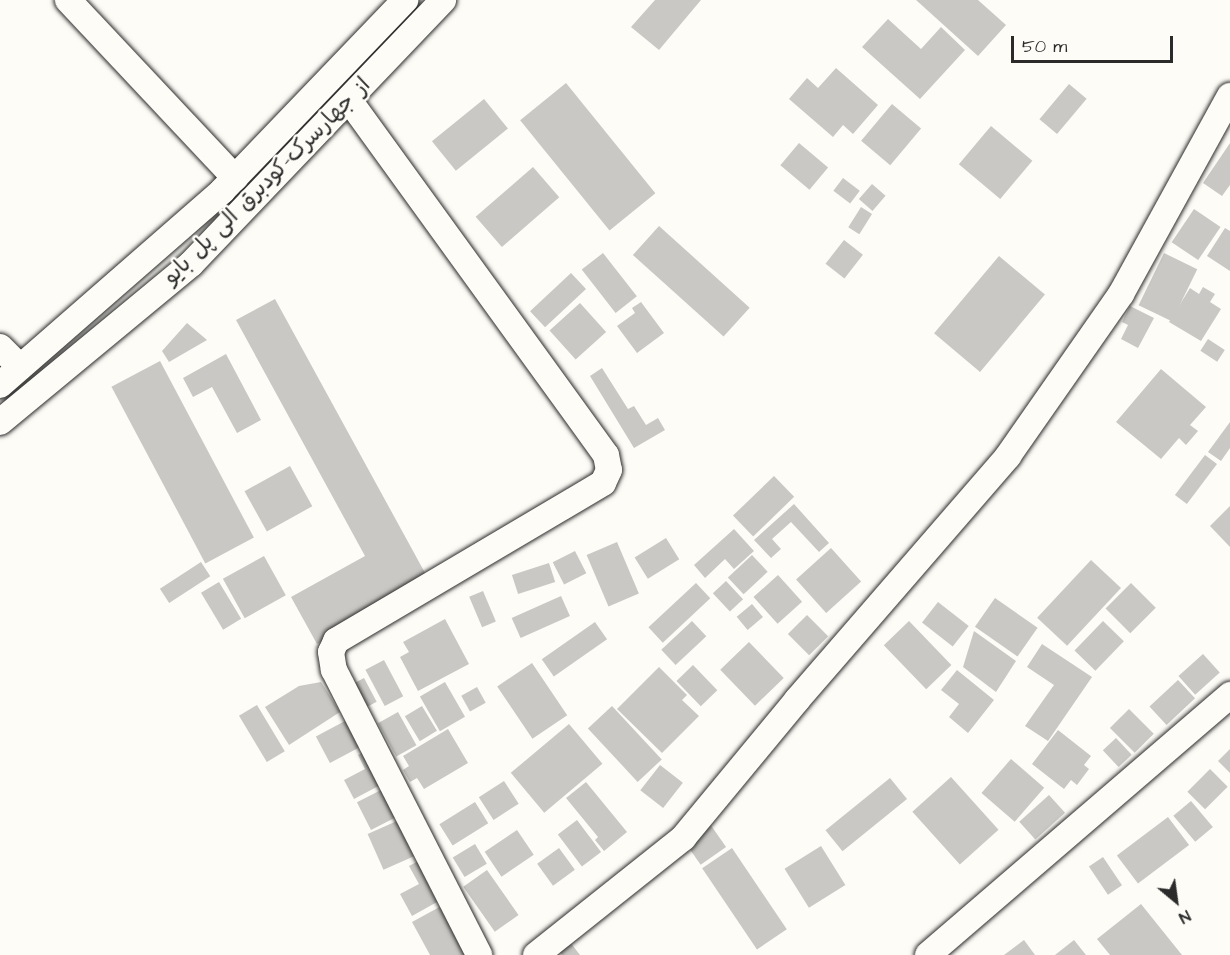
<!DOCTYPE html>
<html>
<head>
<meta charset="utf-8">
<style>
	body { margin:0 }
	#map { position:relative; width:1230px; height:955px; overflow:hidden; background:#fdfcf7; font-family:"Architects Daughter","Playpen Sans Arabic",sans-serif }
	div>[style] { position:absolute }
	.building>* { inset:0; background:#c9c8c4; transform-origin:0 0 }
	.roads { filter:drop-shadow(0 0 2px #2b2b2b) drop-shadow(0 0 2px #2b2b2b) }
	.minor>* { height:26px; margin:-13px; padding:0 13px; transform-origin:13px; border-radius:13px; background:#fdfcf7 }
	span { translate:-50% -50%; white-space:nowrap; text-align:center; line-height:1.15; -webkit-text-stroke:5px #fdfcf7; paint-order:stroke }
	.street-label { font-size:22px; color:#2b2b2b }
	.north { position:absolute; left:1146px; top:871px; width:60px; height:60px; -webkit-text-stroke:4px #fdfcf7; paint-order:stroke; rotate:151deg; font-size:16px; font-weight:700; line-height:24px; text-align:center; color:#2b2b2b }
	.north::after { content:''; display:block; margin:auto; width:21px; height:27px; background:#2b2b2b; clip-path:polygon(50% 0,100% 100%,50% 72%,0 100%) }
	.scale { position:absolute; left:1011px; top:36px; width:162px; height:27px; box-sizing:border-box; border:3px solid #2b2b2b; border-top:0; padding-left:8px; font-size:18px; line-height:21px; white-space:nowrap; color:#2b2b2b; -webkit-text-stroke:4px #fdfcf7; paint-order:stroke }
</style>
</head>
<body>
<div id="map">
	<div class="building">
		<i style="clip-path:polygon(655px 0,701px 0,659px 50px,631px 27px)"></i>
		<i style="clip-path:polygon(916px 0,978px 0,1006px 25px,978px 56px)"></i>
		<i style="clip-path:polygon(888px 19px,921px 49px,941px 27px,965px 50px,920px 99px,862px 47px)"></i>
		<i style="clip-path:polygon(836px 68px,878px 105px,853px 134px,843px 125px,833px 137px,789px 99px,807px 78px,818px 88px)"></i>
		<i style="left:566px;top:83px;width:142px;height:59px;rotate:51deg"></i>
		<i style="left:1069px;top:84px;width:23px;height:46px;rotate:40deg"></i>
		<i style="left:484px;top:99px;width:38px;height:67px;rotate:51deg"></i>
		<i style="left:892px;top:104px;width:38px;height:48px;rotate:40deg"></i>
		<i style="left:991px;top:126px;width:54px;height:50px;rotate:40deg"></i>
		<i style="left:799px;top:143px;width:38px;height:29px;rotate:40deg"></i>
		<i style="clip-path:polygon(1230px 143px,1230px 185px,1222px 196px,1203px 183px)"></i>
		<i style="left:533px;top:167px;width:40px;height:76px;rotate:49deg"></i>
		<i style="left:843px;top:178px;width:21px;height:16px;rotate:37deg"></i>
		<i style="left:872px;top:184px;width:18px;height:20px;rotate:41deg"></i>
		<i style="left:861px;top:207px;width:13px;height:24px;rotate:32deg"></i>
		<i style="left:1194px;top:209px;width:32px;height:40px;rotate:34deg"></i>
		<i style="left:659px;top:226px;width:122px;height:39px;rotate:42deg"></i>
		<i style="clip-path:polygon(1225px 228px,1230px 231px,1230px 271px,1207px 256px)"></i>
		<i style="left:844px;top:240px;width:24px;height:30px;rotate:38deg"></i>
		<i style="left:603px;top:253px;width:55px;height:27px;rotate:52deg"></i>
		<i style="left:1164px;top:253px;width:37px;height:58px;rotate:26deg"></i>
		<i style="left:999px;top:256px;width:60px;height:101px;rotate:40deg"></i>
		<i style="left:571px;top:273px;width:22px;height:56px;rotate:47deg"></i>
		<i style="clip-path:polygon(1203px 287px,1215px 294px,1210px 302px,1221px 309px,1201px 341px,1169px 322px,1190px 288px,1199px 294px)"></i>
		<i style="clip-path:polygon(275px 299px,430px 582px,317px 644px,291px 597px,365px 556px,236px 320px)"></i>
		<i style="clip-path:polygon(641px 302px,664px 333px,637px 353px,617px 326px,635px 313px,632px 308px)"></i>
		<i style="left:580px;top:303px;width:39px;height:41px;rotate:48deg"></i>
		<i style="clip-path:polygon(1130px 306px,1154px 318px,1138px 348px,1121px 339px,1128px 325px,1122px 322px)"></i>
		<i style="clip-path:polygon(187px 323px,207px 340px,169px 362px,162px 351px)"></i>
		<i style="left:1208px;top:339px;width:20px;height:14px;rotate:33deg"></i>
		<i style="clip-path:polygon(226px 354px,261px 420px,237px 433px,212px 387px,193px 397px,183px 378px)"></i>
		<i style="left:160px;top:361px;width:200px;height:55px;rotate:62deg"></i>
		<i style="clip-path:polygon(602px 368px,628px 409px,634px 406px,646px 425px,658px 418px,665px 430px,634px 448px,590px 376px)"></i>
		<i style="clip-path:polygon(1161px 369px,1206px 407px,1190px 425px,1198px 431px,1186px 445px,1179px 438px,1161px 459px,1116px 422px)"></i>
		<i style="clip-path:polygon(1230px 422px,1230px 448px,1221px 461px,1208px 452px)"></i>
		<i style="left:1205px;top:455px;width:15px;height:50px;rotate:37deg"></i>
		<i style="left:290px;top:466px;width:46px;height:52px;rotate:61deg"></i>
		<i style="left:774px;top:476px;width:29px;height:57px;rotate:46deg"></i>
		<i style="clip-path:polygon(794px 504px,829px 543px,819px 552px,791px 522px,772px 539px,781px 549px,771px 558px,754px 540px)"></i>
		<i style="clip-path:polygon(1230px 506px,1230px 547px,1210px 526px)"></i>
		<i style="clip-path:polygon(734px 529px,754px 551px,734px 569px,725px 559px,705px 578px,694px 565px)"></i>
		<i style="left:666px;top:538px;width:25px;height:37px;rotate:58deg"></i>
		<i style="left:617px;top:542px;width:56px;height:33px;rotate:67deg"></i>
		<i style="left:831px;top:548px;width:45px;height:47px;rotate:48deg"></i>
		<i style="left:575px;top:551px;width:25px;height:25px;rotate:63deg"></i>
		<i style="left:752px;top:555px;width:23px;height:33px;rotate:47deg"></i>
		<i style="left:264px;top:556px;width:45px;height:47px;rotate:61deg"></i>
		<i style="left:1091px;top:560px;width:41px;height:79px;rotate:43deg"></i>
		<i style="left:201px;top:562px;width:17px;height:49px;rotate:57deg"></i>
		<i style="left:549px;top:563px;width:20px;height:39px;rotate:72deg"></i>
		<i style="left:778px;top:575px;width:36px;height:33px;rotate:48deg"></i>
		<i style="left:726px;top:581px;width:25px;height:18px;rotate:47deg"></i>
		<i style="left:219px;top:582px;width:43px;height:21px;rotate:59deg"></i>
		<i style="left:696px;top:583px;width:21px;height:65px;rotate:47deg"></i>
		<i style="left:1131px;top:583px;width:35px;height:36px;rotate:45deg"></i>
		<i style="left:483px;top:591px;width:33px;height:15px;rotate:67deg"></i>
		<i style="left:561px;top:596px;width:22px;height:54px;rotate:66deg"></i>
		<i style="left:995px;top:598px;width:52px;height:35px;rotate:35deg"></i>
		<i style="left:938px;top:602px;width:39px;height:26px;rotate:38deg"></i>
		<i style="left:752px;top:604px;width:17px;height:20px;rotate:50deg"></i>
		<i style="left:807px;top:615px;width:30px;height:27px;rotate:45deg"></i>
		<i style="clip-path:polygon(445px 619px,469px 664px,418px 691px,400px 657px,409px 652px,403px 642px)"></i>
		<i style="left:692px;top:621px;width:21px;height:42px;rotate:47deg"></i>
		<i style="left:909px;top:621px;width:61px;height:35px;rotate:46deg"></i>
		<i style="left:1103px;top:621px;width:29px;height:41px;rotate:44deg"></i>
		<i style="left:595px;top:622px;width:21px;height:65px;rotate:55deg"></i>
		<i style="clip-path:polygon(974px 631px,1016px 661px,996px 692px,963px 667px)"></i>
		<i style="left:749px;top:642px;width:50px;height:40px;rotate:46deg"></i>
		<i style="clip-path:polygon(1042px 644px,1092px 677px,1048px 741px,1025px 726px,1054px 685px,1027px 667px)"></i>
		<i style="left:1203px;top:654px;width:25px;height:33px;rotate:48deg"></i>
		<i style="left:384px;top:660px;width:41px;height:21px;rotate:62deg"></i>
		<i style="left:532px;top:663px;width:63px;height:42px;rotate:56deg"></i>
		<i style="left:693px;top:665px;width:35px;height:23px;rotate:46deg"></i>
		<i style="clip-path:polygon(659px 667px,687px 695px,682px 700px,699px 716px,662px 753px,617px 709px)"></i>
		<i style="clip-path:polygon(957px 670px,994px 700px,968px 733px,949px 717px,959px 704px,941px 690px)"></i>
		<i style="left:364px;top:678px;width:27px;height:17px;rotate:62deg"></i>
		<i style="left:1178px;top:680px;width:25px;height:39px;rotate:47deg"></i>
		<i style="clip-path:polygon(321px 682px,340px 712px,289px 745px,265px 707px,299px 686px)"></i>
		<i style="left:445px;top:682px;width:40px;height:29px;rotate:60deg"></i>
		<i style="left:477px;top:687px;width:18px;height:18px;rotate:61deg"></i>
		<i style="left:257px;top:705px;width:54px;height:21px;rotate:59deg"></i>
		<i style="left:422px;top:706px;width:29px;height:20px;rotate:59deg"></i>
		<i style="left:612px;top:706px;width:73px;height:33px;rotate:47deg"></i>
		<i style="left:1129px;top:709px;width:35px;height:27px;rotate:45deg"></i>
		<i style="left:398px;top:712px;width:38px;height:23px;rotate:61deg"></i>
		<i style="left:345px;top:721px;width:30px;height:33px;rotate:62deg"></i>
		<i style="left:569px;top:724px;width:52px;height:76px;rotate:50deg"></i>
		<i style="clip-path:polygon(448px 729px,468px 763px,424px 789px,417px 778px,410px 782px,403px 770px,409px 766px,403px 756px)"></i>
		<i style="clip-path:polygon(1058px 730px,1091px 756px,1084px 765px,1089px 769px,1077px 785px,1071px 780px,1064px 789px,1032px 764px)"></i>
		<i style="left:1116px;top:738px;width:23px;height:18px;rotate:47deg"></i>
		<i style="clip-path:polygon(1230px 749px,1230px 773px,1218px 761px)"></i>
		<i style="clip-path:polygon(367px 750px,384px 783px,354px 799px,344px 780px,365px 769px,358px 755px)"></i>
		<i style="left:1011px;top:759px;width:44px;height:45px;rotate:41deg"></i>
		<i style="left:660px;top:765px;width:29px;height:32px;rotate:38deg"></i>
		<i style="left:1210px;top:769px;width:25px;height:32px;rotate:45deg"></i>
		<i style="left:951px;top:777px;width:71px;height:52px;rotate:48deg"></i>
		<i style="left:890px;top:778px;width:27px;height:83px;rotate:51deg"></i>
		<i style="left:504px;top:781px;width:27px;height:30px;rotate:57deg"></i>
		<i style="clip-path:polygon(586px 782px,627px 832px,604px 851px,595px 840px,598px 837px,566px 798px)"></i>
		<i style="left:389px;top:786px;width:31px;height:36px;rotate:63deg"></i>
		<i style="left:1049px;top:795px;width:24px;height:40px;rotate:48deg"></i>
		<i style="left:1191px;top:801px;width:34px;height:23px;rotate:50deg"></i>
		<i style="left:475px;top:802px;width:25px;height:42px;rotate:58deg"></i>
		<i style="left:406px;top:817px;width:39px;height:42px;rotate:66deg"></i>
		<i style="left:1168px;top:817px;width:35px;height:64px;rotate:53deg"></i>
		<i style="left:577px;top:820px;width:40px;height:24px;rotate:53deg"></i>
		<i style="left:710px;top:824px;width:28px;height:31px;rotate:55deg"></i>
		<i style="left:517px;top:830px;width:30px;height:39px;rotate:56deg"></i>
		<i style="left:475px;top:844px;width:23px;height:26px;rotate:59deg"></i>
		<i style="left:821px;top:846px;width:46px;height:43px;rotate:58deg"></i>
		<i style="left:559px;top:848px;width:27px;height:27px;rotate:54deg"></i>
		<i style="left:732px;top:848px;width:98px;height:36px;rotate:56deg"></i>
		<i style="left:1103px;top:857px;width:34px;height:17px;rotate:56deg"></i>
		<i style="clip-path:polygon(424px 858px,446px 897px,412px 916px,400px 894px,419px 884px,409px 866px)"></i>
		<i style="left:487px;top:870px;width:55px;height:29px;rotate:55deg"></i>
		<i style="clip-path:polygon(445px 904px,472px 955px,430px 955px,412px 922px)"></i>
		<i style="clip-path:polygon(1141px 904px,1182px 955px,1110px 955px,1097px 939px)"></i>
		<i style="clip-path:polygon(1024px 940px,1035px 955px,1004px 955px)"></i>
		<i style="clip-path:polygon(1074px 940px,1086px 955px,1055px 955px)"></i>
		<i style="clip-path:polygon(570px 942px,580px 955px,562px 955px,559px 951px)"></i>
	</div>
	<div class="roads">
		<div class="minor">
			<i style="left:68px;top:0;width:244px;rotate:46.8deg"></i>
			<i style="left:349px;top:100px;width:438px;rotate:54.1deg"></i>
			<i style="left:606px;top:455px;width:15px;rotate:79deg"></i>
			<i style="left:609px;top:470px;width:14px;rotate:115deg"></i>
			<i style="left:603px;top:483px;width:310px;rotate:149.4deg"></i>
			<i style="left:336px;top:641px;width:12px;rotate:114deg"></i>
			<i style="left:331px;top:652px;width:18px;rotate:81deg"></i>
			<i style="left:334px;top:670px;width:320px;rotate:63deg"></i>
			<i style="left:0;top:347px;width:28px;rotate:45deg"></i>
			<i style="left:0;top:385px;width:295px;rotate:-41.1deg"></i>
			<i style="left:222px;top:191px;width:265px;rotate:-46.2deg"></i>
			<i style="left:0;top:422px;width:248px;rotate:-39.6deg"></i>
			<i style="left:191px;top:264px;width:365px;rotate:-46.3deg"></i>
			<i style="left:536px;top:955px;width:188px;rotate:-38.5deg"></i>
			<i style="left:683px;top:838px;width:179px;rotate:-50.4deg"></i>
			<i style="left:797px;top:700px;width:323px;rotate:-49.1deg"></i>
			<i style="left:1008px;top:456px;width:198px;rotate:-55.1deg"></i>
			<i style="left:1121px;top:294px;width:226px;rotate:-61.2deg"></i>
			<i style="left:928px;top:955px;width:399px;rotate:-40.7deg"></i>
		</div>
	</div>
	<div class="street-label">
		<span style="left:267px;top:181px;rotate:-45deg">از جهارسرک-کودبرق الی پل بایو</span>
	</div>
	<div class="north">N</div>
	<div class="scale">50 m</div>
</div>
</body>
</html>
